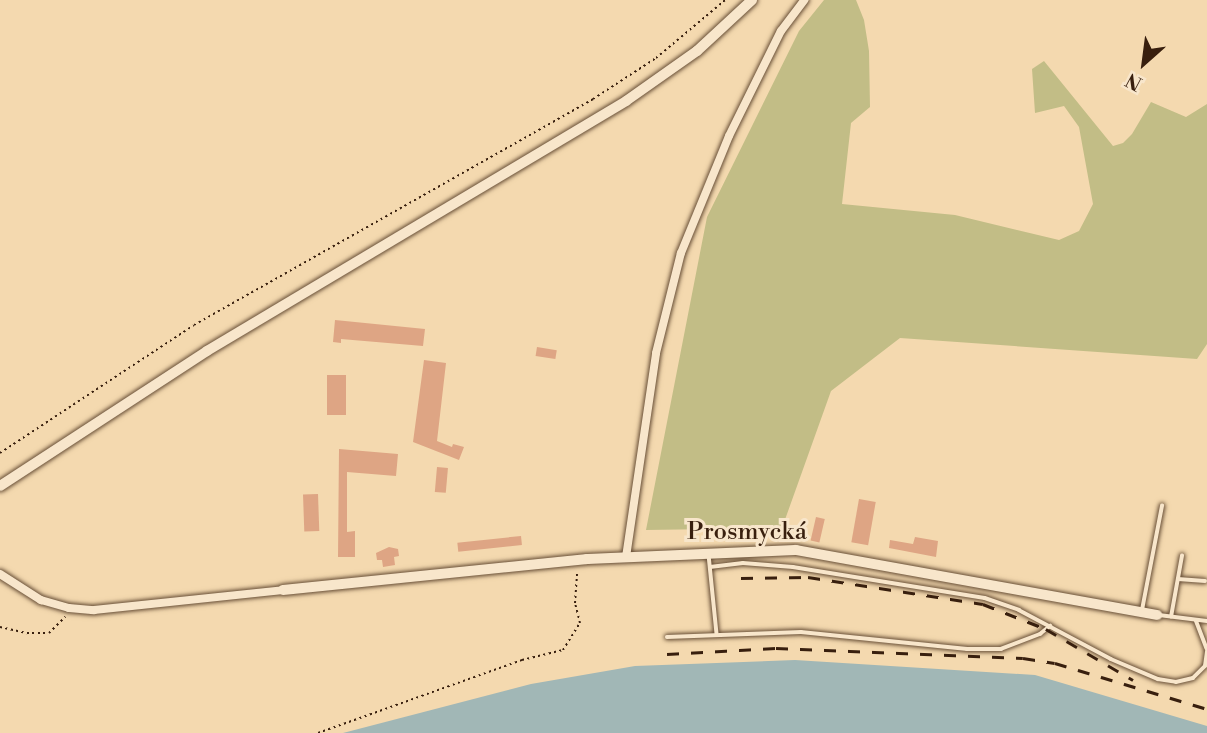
<!DOCTYPE html>
<html>
<head>
<meta charset="utf-8">
<style>
	body { margin:0 }
	#map { position:relative; width:1207px; height:733px; overflow:hidden; background:#f4d9af; font-family:"Libre Bodoni",serif }
	div>[style] { position:absolute }
	.green>* { inset:0; background:#c2bd86 }
	.water>* { inset:0; background:#a1b7b6 }
	.building>* { inset:0; background:#dea584; transform-origin:0 0 }
	.path>* { height:2px; margin-top:-1px; transform-origin:0; background:repeating-linear-gradient(90deg,#381f0e 0 2px,transparent 0 5.5px) }
	.roads { filter:drop-shadow(0 0 2px #674e36) drop-shadow(0 0 2px #674e36) }
	.lane>* { height:3.5px; margin:-1.75px; padding:0 1.75px; transform-origin:1.75px; border-radius:1.75px; background:#f8e6cb }
	.street>* { height:8px; margin:-4px; padding:0 4px; transform-origin:4px; border-radius:4px; background:#f8e6cb }
	.secondary>* { height:10px; margin:-5px; padding:0 5px; transform-origin:5px; border-radius:5px; background:#f8e6cb }
	.rail>* { height:2.5px; margin-top:-1.25px; transform-origin:0; background:repeating-linear-gradient(90deg,#381f0e 0 12px,transparent 0 24px) }
	span { translate:-50% -50%; white-space:nowrap; text-align:center; line-height:1.15; -webkit-text-stroke:6px #f8e6cb; paint-order:stroke }
	.street-label { font-size:24px; color:#381f0e }
	.north { position:absolute; left:1109px; top:28px; width:70px; height:70px; -webkit-text-stroke:5px #f8e6cb; paint-order:stroke; rotate:208deg; font-size:19px; font-weight:700; line-height:28px; text-align:center; color:#381f0e }
	.north::after { content:''; display:block; margin:auto; width:24px; height:32px; background:#381f0e; clip-path:polygon(50% 0,100% 100%,50% 72%,0 100%) }
</style>
</head>
<body>
<div id="map">
	<div class="green">
		<i style="clip-path:polygon(824px 0,856px 0,864px 20px,869px 51px,870px 107px,851px 123px,842px 204px,955px 215px,1059px 240px,1079px 231px,1093px 204px,1079px 127px,1064px 106px,1035px 113px,1032px 69px,1044px 61px,1113px 146px,1123px 143px,1132px 134px,1151px 102px,1186px 117px,1207px 104px,1207px 344px,1197px 359px,900px 338px,831px 391px,782px 528px,646px 530px,707px 217px,799px 31px)"></i>
	</div>
	<div class="water">
		<i style="clip-path:polygon(795px 660px,1035px 675px,1207px 726px,1207px 733px,343px 733px,531px 684px,635px 666px)"></i>
	</div>
	<div class="building">
		<i style="clip-path:polygon(335px 320px,425px 329px,423px 346px,341px 339px,341px 343px,333px 342px)"></i>
		<i style="left:537px;top:347px;width:20px;height:9px;rotate:9deg"></i>
		<i style="clip-path:polygon(424px 360px,446px 363px,437px 441px,452px 447px,453px 444px,464px 447px,459px 460px,413px 442px)"></i>
		<i style="left:327px;top:375px;width:19px;height:40px"></i>
		<i style="clip-path:polygon(339px 449px,398px 454px,396px 476px,347px 472px,347px 532px,355px 531px,355px 557px,338px 557px)"></i>
		<i style="left:437px;top:467px;width:11px;height:25px;rotate:5deg"></i>
		<i style="left:318px;top:494px;width:37px;height:15px;rotate:88deg"></i>
		<i style="left:859px;top:499px;width:17px;height:44px;rotate:10deg"></i>
		<i style="left:816px;top:517px;width:9px;height:24px;rotate:13deg"></i>
		<i style="left:521px;top:536px;width:9px;height:64px;rotate:84deg"></i>
		<i style="clip-path:polygon(915px 537px,938px 541px,936px 557px,889px 548px,890px 540px,913px 544px)"></i>
		<i style="clip-path:polygon(389px 547px,398px 549px,399px 556px,394px 557px,395px 565px,383px 567px,382px 560px,377px 560px,376px 553px)"></i>
	</div>
	<div class="path">
		<i style="left:0;top:453px;width:232px;rotate:-33.4deg"></i>
		<i style="left:194px;top:325px;width:459px;rotate:-29.5deg"></i>
		<i style="left:593px;top:99px;width:75px;rotate:-33.1deg"></i>
		<i style="left:656px;top:58px;width:90px;rotate:-40deg"></i>
		<i style="left:0;top:627px;width:28px;rotate:13deg"></i>
		<i style="left:27px;top:633px;width:22px"></i>
		<i style="left:49px;top:633px;width:23px;rotate:-45deg"></i>
		<i style="left:318px;top:733px;width:217px;rotate:-19.7deg"></i>
		<i style="left:522px;top:660px;width:42px;rotate:-13.7deg"></i>
		<i style="left:563px;top:650px;width:32px;rotate:-58deg"></i>
		<i style="left:580px;top:623px;width:21px;rotate:-104deg"></i>
		<i style="left:575px;top:603px;width:32px;rotate:-86deg"></i>
	</div>
	<div class="roads">
		<div class="lane">
			<i style="left:709px;top:555px;width:79px;rotate:84.2deg"></i>
			<i style="left:710px;top:567px;width:33px;rotate:-7deg"></i>
			<i style="left:743px;top:563px;width:50px;rotate:4.6deg"></i>
			<i style="left:793px;top:567px;width:194px;rotate:9.2deg"></i>
			<i style="left:985px;top:598px;width:36px;rotate:19deg"></i>
			<i style="left:1019px;top:610px;width:104px;rotate:28deg"></i>
			<i style="left:1111px;top:659px;width:51px;rotate:23.1deg"></i>
			<i style="left:1158px;top:679px;width:18px;rotate:9deg"></i>
			<i style="left:1176px;top:682px;width:17px;rotate:-13deg"></i>
			<i style="left:1193px;top:678px;width:17px;rotate:-45deg"></i>
			<i style="left:1205px;top:666px;width:15px;rotate:-82deg"></i>
			<i style="left:1178px;top:579px;width:27px;rotate:4deg"></i>
			<i style="left:1142px;top:610px;width:106px;rotate:-79.1deg"></i>
			<i style="left:1159px;top:615px;width:48px;rotate:7.1deg"></i>
			<i style="left:1171px;top:617px;width:62px;rotate:-79.8deg"></i>
			<i style="left:1196px;top:620px;width:30px;rotate:69deg"></i>
			<i style="left:667px;top:637px;width:134px;rotate:-2.1deg"></i>
			<i style="left:801px;top:632px;width:167px;rotate:5.8deg"></i>
			<i style="left:967px;top:649px;width:34px"></i>
			<i style="left:1001px;top:649px;width:42px;rotate:-21deg"></i>
			<i style="left:1040px;top:634px;width:13px;rotate:-39deg"></i>
		</div>
		<div class="street">
			<i style="left:626px;top:557px;width:206px;rotate:-81.6deg"></i>
			<i style="left:656px;top:353px;width:103px;rotate:-76deg"></i>
			<i style="left:681px;top:253px;width:126px;rotate:-67.7deg"></i>
			<i style="left:729px;top:136px;width:117px;rotate:-63.7deg"></i>
			<i style="left:781px;top:31px;width:39px;rotate:-53deg"></i>
			<i style="left:0;top:574px;width:49px;rotate:32.4deg"></i>
			<i style="left:41px;top:600px;width:29px;rotate:16deg"></i>
			<i style="left:69px;top:608px;width:25px;rotate:5deg"></i>
			<i style="left:94px;top:610px;width:190px;rotate:-6deg"></i>
		</div>
		<div class="secondary">
			<i style="left:0;top:486px;width:247px;rotate:-33.1deg"></i>
			<i style="left:207px;top:351px;width:488px;rotate:-30.8deg"></i>
			<i style="left:626px;top:101px;width:87px;rotate:-35.2deg"></i>
			<i style="left:697px;top:51px;width:75px;rotate:-42.8deg"></i>
			<i style="left:283px;top:590px;width:306px;rotate:-5.8deg"></i>
			<i style="left:587px;top:559px;width:209px;rotate:-2.5deg"></i>
			<i style="left:796px;top:550px;width:367px;rotate:10.2deg"></i>
		</div>
	</div>
	<div class="rail">
		<i style="left:741px;top:578px;width:67px;rotate:-0.9deg"></i>
		<i style="left:808px;top:577px;width:177px;rotate:8.8deg"></i>
		<i style="left:983px;top:604px;width:68px;rotate:21.6deg"></i>
		<i style="left:1046px;top:629px;width:101px;rotate:30.4deg"></i>
		<i style="left:667px;top:654px;width:109px;rotate:-3.2deg"></i>
		<i style="left:776px;top:648px;width:247px;rotate:2.3deg"></i>
		<i style="left:1023px;top:658px;width:32px;rotate:9deg"></i>
		<i style="left:1055px;top:663px;width:159px;rotate:16.8deg"></i>
	</div>
	<div class="street-label">
		<span style="left:747px;top:533px">Prosmycká</span>
	</div>
	<div class="north">N</div>
</div>
</body>
</html>
